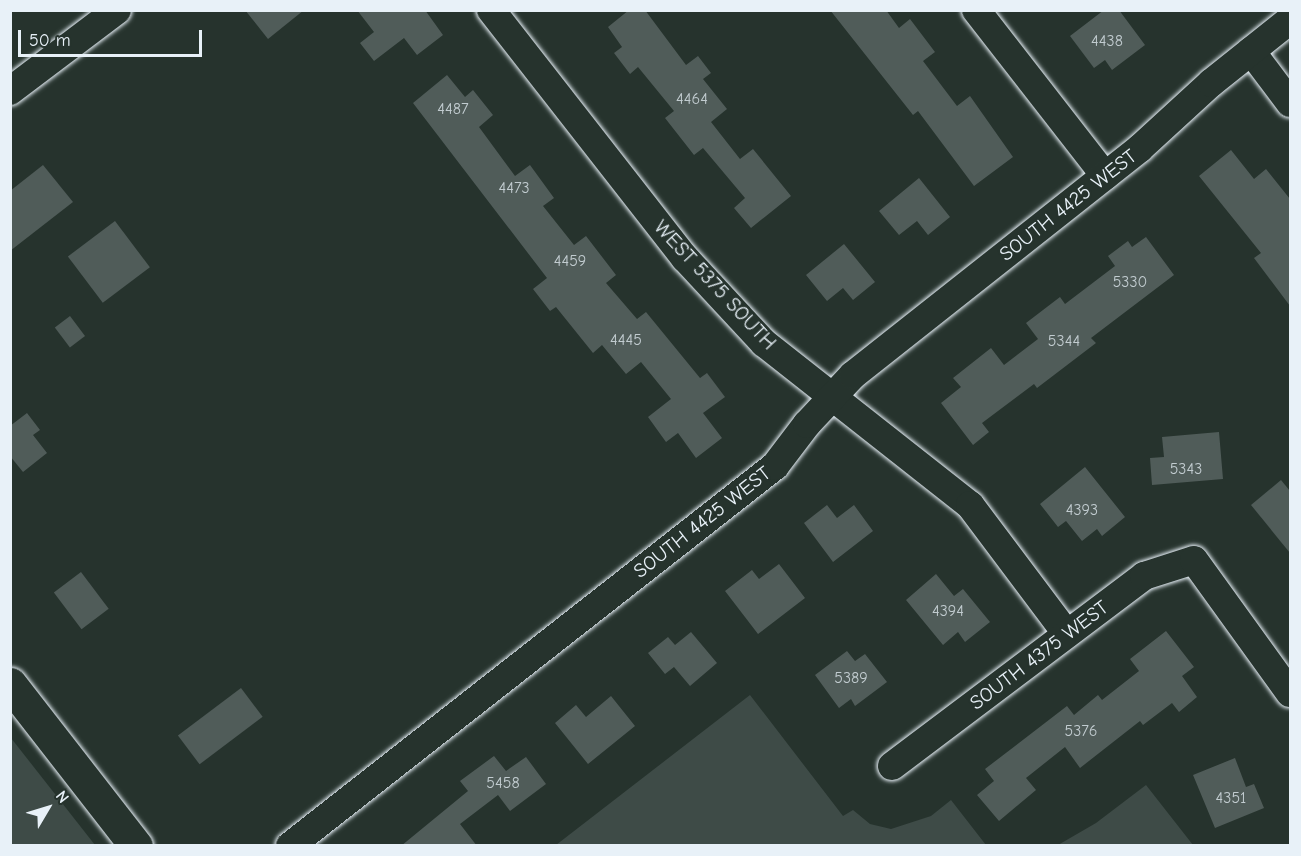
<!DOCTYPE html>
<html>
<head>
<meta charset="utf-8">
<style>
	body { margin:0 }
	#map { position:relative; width:1301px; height:856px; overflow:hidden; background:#26332d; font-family:"Comic Neue",sans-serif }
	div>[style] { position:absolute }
	.green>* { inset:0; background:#3e4b47 }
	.building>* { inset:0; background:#505c59; transform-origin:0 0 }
	.roads { filter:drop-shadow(0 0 2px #e8f1f8) drop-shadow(0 0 2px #e8f1f8) }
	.minor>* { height:28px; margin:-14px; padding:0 14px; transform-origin:14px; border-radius:14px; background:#26332d }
	.secondary>* { height:33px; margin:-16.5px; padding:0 16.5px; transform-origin:16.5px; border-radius:16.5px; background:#26332d }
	span { translate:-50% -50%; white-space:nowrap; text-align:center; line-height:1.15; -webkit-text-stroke:4.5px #26332d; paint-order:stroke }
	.number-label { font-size:16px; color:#c2ccd0 }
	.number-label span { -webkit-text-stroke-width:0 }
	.street-label { font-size:20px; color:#e8f1f8 }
	.frame { position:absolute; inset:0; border:12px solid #e8f1f8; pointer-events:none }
	.north { position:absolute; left:18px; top:778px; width:60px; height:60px; -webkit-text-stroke:4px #26332d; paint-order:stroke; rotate:52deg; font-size:16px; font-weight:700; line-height:24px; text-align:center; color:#e8f1f8 }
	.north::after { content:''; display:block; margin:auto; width:21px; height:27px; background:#e8f1f8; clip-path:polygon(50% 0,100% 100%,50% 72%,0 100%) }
	.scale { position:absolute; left:18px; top:30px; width:184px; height:27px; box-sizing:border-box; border:3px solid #e8f1f8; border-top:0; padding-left:8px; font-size:18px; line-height:21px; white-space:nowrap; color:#e8f1f8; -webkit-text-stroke:4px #26332d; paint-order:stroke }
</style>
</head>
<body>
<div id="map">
	<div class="green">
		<i style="clip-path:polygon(750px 695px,843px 816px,853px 810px,870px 824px,891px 829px,931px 816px,951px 800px,986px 845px,556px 845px)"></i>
		<i style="clip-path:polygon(10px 738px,11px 738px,95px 845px,11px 845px)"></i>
		<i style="clip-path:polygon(1146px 785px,1193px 845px,1058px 845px,1096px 823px)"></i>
	</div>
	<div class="building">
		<i style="clip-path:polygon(245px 10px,304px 10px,268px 39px)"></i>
		<i style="clip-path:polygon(357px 10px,425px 10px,443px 35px,417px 55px,404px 38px,374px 61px,360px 43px,374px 32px)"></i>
		<i style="clip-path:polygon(629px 10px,645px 10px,686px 65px,698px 56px,711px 73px,703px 79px,727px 109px,711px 122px,740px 159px,753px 149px,791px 196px,751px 228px,734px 208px,745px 198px,703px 148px,694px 155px,665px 118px,674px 111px,638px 67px,630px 74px,614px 53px,622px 47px,608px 27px)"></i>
		<i style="clip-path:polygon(830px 10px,886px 10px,899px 28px,910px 19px,935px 52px,923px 61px,957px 106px,970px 96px,1013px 157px,974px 186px,918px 111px,913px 115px)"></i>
		<i style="clip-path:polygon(1104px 10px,1119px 10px,1145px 45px,1112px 70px,1105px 60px,1094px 68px,1070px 36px)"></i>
		<i style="clip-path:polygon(447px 75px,465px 97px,473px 90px,493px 115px,479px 127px,515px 176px,530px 165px,554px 198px,543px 206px,574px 245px,586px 236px,616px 275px,606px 283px,637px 319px,646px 312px,700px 378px,707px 373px,725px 397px,703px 413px,722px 438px,696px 458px,678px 433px,666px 442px,648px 417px,671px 399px,641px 362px,626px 374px,602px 345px,593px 353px,556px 307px,550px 311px,533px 289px,547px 278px,413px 103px)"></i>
		<i style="clip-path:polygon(1231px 150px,1254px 179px,1266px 169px,1290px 199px,1290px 306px,1254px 258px,1261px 253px,1199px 176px)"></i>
		<i style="clip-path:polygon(43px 165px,73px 202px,10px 251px,10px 191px)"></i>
		<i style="clip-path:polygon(919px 178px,950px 217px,928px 235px,917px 221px,899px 235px,879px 211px)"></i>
		<i style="left:115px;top:221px;width:58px;height:59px;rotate:53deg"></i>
		<i style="clip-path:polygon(1146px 237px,1174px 275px,1091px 338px,1096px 343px,1037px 388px,1034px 384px,982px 423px,989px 432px,973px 445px,941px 403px,961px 387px,953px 378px,991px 348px,1004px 365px,1038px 339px,1026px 323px,1060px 297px,1065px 304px,1115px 266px,1108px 256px,1128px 241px,1132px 247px)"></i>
		<i style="clip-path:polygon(844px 244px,875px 282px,853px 300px,843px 288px,827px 301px,806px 275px)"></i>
		<i style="left:70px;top:316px;width:25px;height:19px;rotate:53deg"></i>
		<i style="clip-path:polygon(27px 413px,40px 430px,33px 435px,47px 453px,23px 472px,10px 456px,10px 426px)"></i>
		<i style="clip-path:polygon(1219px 432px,1223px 479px,1152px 485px,1150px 458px,1164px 457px,1162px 437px)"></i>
		<i style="clip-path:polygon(1085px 467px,1125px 517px,1102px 536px,1097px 529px,1082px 541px,1066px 521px,1058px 527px,1040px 504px)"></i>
		<i style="clip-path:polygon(1281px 480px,1290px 491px,1290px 553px,1251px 505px)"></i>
		<i style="clip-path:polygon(827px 505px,837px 518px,854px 505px,873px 531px,833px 562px,804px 523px)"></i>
		<i style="clip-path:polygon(779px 564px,805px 598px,758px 634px,725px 591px,752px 570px,759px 579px)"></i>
		<i style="left:81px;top:572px;width:46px;height:34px;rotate:53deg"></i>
		<i style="clip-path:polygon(936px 574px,954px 596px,963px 589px,990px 622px,965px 642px,958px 632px,943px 645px,906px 600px)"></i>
		<i style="clip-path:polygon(1166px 631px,1194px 667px,1182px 676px,1197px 697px,1179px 712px,1172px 703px,1143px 725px,1140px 721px,1080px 768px,1065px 747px,1026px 778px,1036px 790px,999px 821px,977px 795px,994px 781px,985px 769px,1067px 706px,1074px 715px,1098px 695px,1102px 700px,1139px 671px,1130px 659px)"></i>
		<i style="clip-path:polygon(691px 632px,717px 663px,690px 686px,674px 667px,665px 674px,648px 653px,668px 637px,675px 645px)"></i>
		<i style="clip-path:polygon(847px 651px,855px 661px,865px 654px,887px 682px,855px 706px,851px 699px,839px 708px,815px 675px)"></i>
		<i style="left:241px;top:688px;width:36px;height:79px;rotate:53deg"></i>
		<i style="clip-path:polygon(611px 696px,635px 726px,588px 764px,555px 723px,576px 705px,586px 717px)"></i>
		<i style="clip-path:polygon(494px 756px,506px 771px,526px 757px,546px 784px,510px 811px,498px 795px,460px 824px,477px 846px,401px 846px,468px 791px,460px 781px)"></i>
		<i style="clip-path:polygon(1235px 758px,1246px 787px,1254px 784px,1264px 808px,1215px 828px,1193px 775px)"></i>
	</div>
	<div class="roads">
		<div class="minor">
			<i style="left:491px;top:10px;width:315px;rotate:52deg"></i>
			<i style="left:685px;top:258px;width:116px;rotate:47.1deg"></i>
			<i style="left:764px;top:343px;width:262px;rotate:38.2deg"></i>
			<i style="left:970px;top:505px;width:161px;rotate:53.1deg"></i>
			<i style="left:976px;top:10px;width:210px;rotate:52.1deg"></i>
			<i style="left:1251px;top:51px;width:65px;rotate:53.1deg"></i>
			<i style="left:10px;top:91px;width:134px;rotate:-37.1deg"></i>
			<i style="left:892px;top:766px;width:316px;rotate:-37deg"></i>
			<i style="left:1144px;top:576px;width:52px;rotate:-17.7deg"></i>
			<i style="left:1194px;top:560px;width:164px;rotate:54.2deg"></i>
			<i style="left:290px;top:846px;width:616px;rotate:-38.08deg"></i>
			<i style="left:775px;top:466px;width:53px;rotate:-52.7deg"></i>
			<i style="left:807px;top:424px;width:67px;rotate:-46.8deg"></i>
			<i style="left:853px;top:375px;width:365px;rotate:-38.3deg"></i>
			<i style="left:1139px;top:149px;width:98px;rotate:-42.5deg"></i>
			<i style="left:1211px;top:83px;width:101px;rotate:-38.6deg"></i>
		</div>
		<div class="secondary">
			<i style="left:10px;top:684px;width:205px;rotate:52.1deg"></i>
		</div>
	</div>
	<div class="number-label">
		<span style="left:1107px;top:41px">4438</span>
		<span style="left:692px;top:99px">4464</span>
		<span style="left:453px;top:109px">4487</span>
		<span style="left:514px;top:188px">4473</span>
		<span style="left:570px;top:261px">4459</span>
		<span style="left:1130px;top:282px">5330</span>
		<span style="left:626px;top:340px">4445</span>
		<span style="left:1064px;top:341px">5344</span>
		<span style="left:1186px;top:469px">5343</span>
		<span style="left:1082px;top:510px">4393</span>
		<span style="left:948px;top:611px">4394</span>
		<span style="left:851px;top:678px">5389</span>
		<span style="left:1081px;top:731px">5376</span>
		<span style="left:503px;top:783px">5458</span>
		<span style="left:1231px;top:798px">4351</span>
	</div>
	<div class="street-label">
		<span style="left:1068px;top:205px;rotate:-38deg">SOUTH 4425 WEST</span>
		<span style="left:715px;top:285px;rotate:47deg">WEST 5375 SOUTH</span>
		<span style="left:702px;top:522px;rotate:-38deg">SOUTH 4425 WEST</span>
		<span style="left:1039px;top:655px;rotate:-37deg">SOUTH 4375 WEST</span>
	</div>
	<div class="frame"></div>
	<div class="north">N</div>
	<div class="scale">50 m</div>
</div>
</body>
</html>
